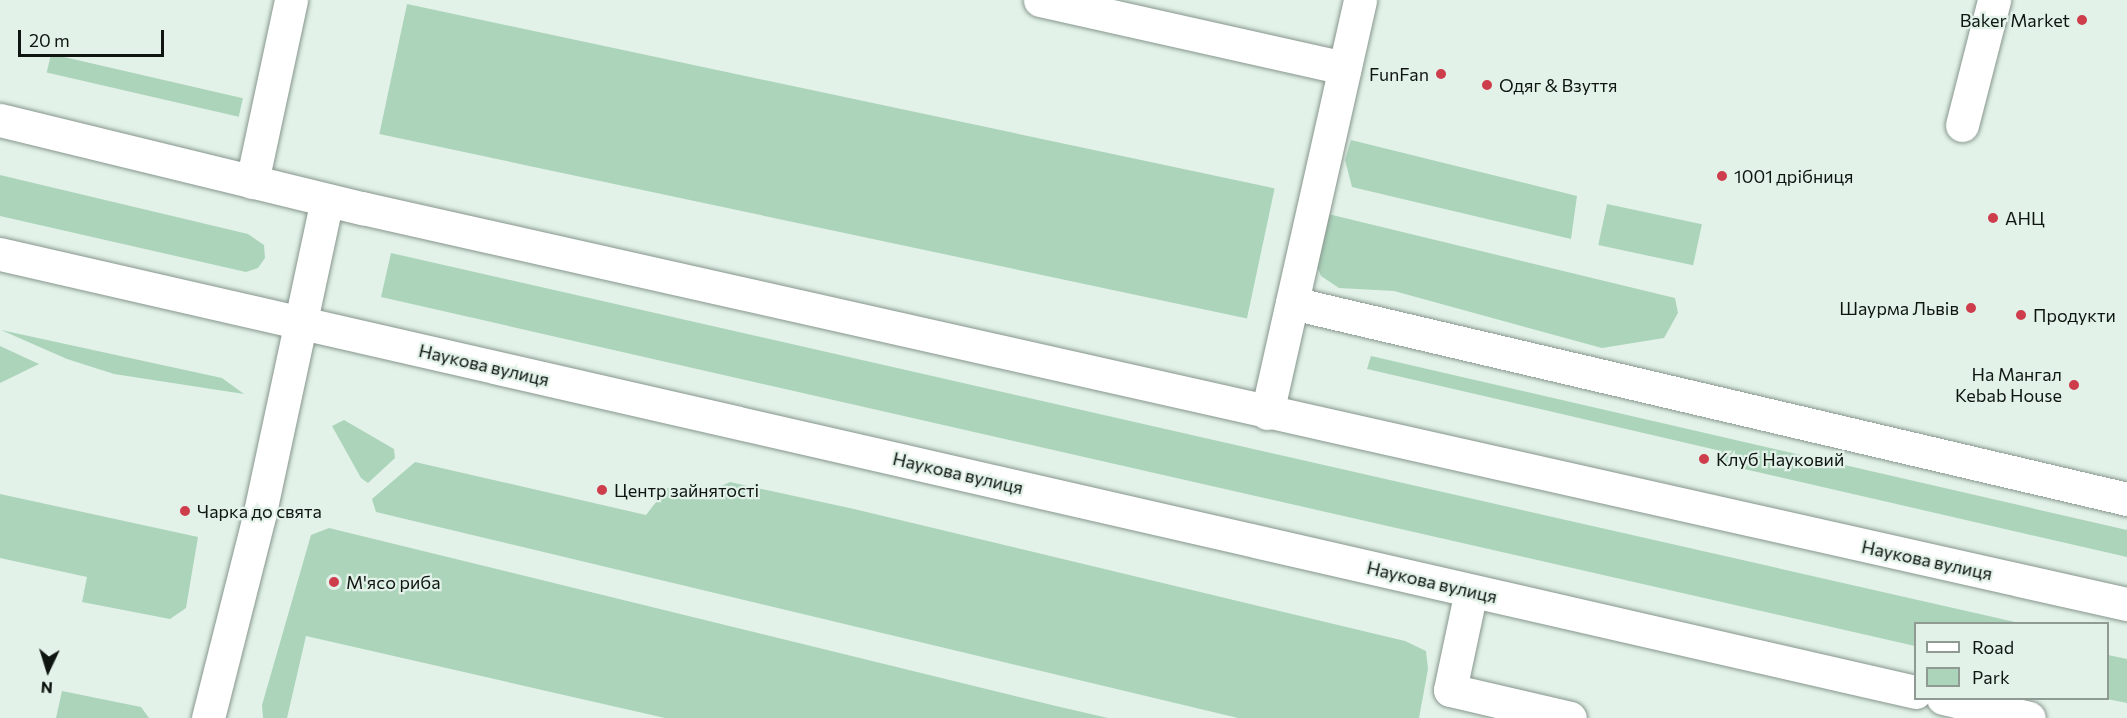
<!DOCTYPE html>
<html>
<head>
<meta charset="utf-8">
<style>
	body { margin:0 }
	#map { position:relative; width:2127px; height:718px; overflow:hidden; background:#e2f2e8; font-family:Commissioner,sans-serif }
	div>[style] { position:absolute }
	.green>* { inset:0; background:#acd4bb; transform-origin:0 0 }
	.roads { filter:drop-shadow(0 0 2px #87968d) drop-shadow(0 0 2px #87968d) }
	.minor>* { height:33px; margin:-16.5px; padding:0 16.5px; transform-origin:16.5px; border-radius:16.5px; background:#fff }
	.major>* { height:33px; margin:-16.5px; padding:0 16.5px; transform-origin:16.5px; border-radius:16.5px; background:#fff }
	.dots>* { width:16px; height:16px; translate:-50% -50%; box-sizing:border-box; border:3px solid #e2f2e8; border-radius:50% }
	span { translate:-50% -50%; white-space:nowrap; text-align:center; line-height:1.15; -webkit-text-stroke:4.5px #e2f2e8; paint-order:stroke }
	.poi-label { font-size:18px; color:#0f1511 }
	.right { translate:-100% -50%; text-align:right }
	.left { translate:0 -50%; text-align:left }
	.street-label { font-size:18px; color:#0f1511 }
	.legend { position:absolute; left:1914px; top:622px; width:195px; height:78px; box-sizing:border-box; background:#e2f2e8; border:2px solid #8e9a92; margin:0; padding:8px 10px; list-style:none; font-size:18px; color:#0f1511 }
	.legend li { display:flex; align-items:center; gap:12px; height:30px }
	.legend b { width:30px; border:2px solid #8e9a92 }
	.north { position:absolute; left:18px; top:640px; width:60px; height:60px; -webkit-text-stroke:4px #e2f2e8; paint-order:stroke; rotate:184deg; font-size:16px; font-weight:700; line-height:24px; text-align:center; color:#0f1511 }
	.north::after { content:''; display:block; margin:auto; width:21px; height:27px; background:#0f1511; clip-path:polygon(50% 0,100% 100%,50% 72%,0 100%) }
	.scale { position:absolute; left:18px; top:30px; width:146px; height:27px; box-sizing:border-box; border:3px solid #0f1511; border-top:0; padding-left:8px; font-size:18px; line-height:21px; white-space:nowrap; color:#0f1511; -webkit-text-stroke:4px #e2f2e8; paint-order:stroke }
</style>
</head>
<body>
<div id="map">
	<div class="green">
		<i style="left:407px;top:4px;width:887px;height:133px;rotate:12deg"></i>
		<i style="left:51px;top:54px;width:197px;height:19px;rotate:13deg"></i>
		<i style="clip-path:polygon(1351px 140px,1577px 196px,1571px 239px,1352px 187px,1345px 160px)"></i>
		<i style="clip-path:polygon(0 175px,248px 234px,264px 245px,265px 258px,258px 268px,246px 272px,0 216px)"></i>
		<i style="left:1607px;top:204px;width:97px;height:42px;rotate:12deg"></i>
		<i style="clip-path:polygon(1324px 213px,1675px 298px,1678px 313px,1664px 338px,1602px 348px,1394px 291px,1339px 288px,1321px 276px,1313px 256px)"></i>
		<i style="clip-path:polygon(391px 253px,2015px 622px,2020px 623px,1916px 624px,1915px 646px,381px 297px)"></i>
		<i style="clip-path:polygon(1px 330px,222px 378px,244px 394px,114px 374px,67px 359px)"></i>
		<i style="clip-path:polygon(0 346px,39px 364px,0 383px)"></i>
		<i style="clip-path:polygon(1371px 356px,2127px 530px,2127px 557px,1718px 463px,1721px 451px,1367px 369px)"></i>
		<i style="clip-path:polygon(344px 420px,394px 449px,395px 458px,368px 483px,361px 478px,332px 426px)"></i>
		<i style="clip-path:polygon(415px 462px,646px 515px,667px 488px,706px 493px,730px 482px,854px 509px,1405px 641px,1426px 651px,1428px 669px,1419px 718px,1238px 718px,376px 512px,372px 499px)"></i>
		<i style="clip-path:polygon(0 494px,198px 537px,186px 608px,170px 619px,82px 602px,87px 577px,0 558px)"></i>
		<i style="clip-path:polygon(329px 528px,1056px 706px,1108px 718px,665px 718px,306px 636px,287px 718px,263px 718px,262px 705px,311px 535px)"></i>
		<i style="clip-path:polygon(2108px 655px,2127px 659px,2127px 703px,2107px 699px)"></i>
		<i style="clip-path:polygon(62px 691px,141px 707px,149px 718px,56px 718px)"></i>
	</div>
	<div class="roads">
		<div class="minor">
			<i style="left:1040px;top:0;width:312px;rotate:12.6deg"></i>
			<i style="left:1962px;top:125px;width:129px;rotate:-75.6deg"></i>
			<i style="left:252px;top:182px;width:186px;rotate:-77.9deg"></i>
			<i style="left:1292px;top:303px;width:858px;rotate:13.21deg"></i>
			<i style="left:1267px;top:413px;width:423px;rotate:-77.3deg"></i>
			<i style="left:1471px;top:591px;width:101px;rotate:102deg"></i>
			<i style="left:1450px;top:690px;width:123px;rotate:13.1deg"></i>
			<i style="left:208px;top:718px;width:212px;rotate:-75.8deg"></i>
			<i style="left:260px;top:512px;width:319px;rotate:-77.9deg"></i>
		</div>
		<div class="major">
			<i style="left:0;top:120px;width:373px;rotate:13.7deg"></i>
			<i style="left:362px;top:208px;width:1809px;rotate:12.65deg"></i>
			<i style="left:0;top:254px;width:1965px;rotate:12.88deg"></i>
			<i style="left:1943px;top:698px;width:88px;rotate:13.1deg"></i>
		</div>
	</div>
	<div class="dots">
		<i style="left:2082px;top:20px;background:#cd3d4c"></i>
		<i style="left:1441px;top:74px;background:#cd3d4c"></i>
		<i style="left:1487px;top:85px;background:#cd3d4c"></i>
		<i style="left:1722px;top:176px;background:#cd3d4c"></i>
		<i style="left:1993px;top:218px;background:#cd3d4c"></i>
		<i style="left:1971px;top:308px;background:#cd3d4c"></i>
		<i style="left:2021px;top:315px;background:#cd3d4c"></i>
		<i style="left:2074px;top:385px;background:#cd3d4c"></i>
		<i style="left:1704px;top:459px;background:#cd3d4c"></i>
		<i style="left:602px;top:490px;background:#cd3d4c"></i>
		<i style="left:185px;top:511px;background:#cd3d4c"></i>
		<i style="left:334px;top:582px;background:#cd3d4c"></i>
	</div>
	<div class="poi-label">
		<span class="right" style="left:2070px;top:20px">Baker Market</span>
		<span class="right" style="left:1429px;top:74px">FunFan</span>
		<span class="left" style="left:1499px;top:85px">Одяг &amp; Взуття</span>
		<span class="left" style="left:1734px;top:176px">1001 дрібниця</span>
		<span class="left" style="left:2005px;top:218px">АНЦ</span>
		<span class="right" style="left:1959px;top:308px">Шаурма Львів</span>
		<span class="left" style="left:2033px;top:315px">Продукти</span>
		<span class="right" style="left:2062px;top:385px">На Мангал<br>Kebab House</span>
		<span class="left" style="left:1716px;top:459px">Клуб Науковий</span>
		<span class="left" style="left:614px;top:490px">Центр зайнятості</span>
		<span class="left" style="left:197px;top:511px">Чарка до свята</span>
		<span class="left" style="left:346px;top:582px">М'ясо риба</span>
	</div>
	<div class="street-label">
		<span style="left:484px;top:365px;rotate:13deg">Наукова вулиця</span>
		<span style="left:958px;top:473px;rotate:13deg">Наукова вулиця</span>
		<span style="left:1927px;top:560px;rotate:12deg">Наукова вулиця</span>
		<span style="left:1432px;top:582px;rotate:13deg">Наукова вулиця</span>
	</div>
	<ul class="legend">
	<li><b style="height:8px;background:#fff"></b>Road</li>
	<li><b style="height:16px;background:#acd4bb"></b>Park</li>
	</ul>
	<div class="north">N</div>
	<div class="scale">20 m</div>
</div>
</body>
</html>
